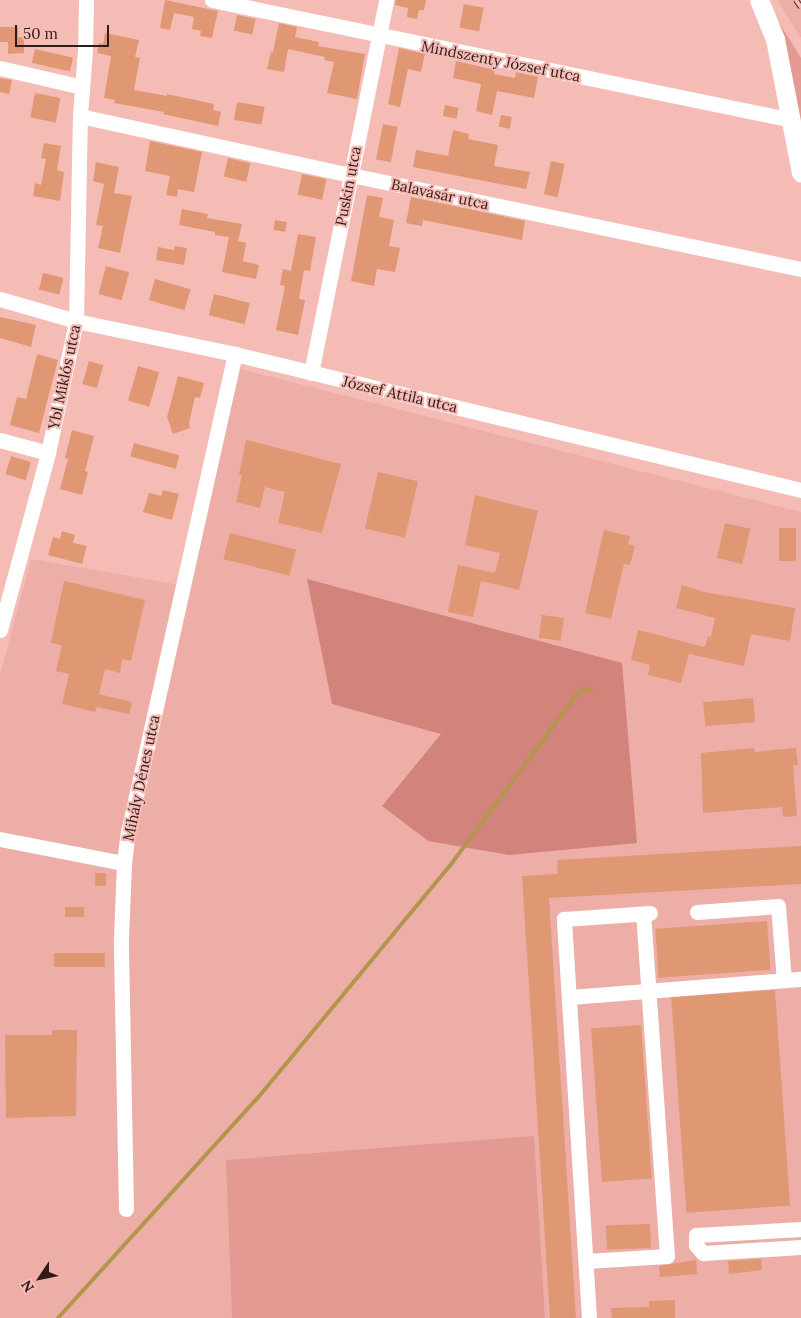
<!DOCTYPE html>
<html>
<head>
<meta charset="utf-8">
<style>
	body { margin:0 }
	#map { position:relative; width:801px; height:1318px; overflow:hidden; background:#f5bcb6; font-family:Lora,serif }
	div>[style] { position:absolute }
	.built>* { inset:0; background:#edaea7 }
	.green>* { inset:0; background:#e39a92 }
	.forest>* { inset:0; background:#d2837b }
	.stream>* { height:4px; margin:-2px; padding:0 2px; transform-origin:2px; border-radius:2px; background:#b4954c }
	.building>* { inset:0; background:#df9774; transform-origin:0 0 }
	.minor>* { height:15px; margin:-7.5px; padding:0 7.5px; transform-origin:7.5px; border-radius:7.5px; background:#fff }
	.major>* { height:19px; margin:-9.5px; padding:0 9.5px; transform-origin:9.5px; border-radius:9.5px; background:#fff }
	.rail>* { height:5.5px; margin-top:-2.75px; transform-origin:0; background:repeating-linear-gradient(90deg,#f5bcb6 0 11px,#4f3532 0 22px); box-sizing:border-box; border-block:1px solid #4f3532 }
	span { translate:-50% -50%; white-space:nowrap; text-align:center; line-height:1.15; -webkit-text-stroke:4px #f5bcb6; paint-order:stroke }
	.street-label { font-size:15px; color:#301b19 }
	.north { position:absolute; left:15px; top:1253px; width:50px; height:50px; -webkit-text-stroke:4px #f5bcb6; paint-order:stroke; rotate:236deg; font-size:14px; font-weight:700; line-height:20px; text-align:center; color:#301b19 }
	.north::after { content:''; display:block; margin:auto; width:18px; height:22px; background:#301b19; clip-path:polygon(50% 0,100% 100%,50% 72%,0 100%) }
	.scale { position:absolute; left:15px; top:25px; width:94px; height:22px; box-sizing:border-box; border:2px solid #301b19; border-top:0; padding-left:6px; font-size:15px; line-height:18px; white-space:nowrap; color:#301b19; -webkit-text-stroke:4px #f5bcb6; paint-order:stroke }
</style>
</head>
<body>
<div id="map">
	<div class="built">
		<i style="clip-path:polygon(777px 0,801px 0,801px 38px)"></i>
		<i style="clip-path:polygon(evenodd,225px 365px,801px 512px,801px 1318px,545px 1318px,533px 1137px,226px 1160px,232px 1318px,0 1318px,0 675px,31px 559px,181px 585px,225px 365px,442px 734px,428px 841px,382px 806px,442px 734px)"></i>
	</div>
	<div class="green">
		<i style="clip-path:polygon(772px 11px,801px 58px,801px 131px)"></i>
		<i style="clip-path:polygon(534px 1136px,545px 1318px,232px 1318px,226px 1160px)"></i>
	</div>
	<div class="forest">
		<i style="clip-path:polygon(307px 579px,622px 663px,637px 843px,509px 855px,428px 841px,382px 806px,441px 734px,332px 704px)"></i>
	</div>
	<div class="stream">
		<i style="left:58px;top:1318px;width:294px;rotate:-47.8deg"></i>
		<i style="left:256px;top:1100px;width:303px;rotate:-50.4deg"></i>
		<i style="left:449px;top:867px;width:212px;rotate:-53.5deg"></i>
		<i style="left:575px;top:697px;width:11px;rotate:-45deg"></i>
		<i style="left:583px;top:689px;width:9px"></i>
	</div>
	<div class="building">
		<i style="clip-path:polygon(165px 0,218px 11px,212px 38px,200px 36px,201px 31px,192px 29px,194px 17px,174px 13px,170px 30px,160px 28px)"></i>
		<i style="clip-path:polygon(396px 0,426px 0,424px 10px,419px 10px,417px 19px,407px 17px,408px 8px,395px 5px)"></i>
		<i style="left:464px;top:4px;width:20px;height:24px;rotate:11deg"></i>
		<i style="left:237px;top:15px;width:19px;height:16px;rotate:12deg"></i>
		<i style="clip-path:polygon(279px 23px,297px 27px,295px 37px,319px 42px,318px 46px,365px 54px,357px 99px,327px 93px,334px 62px,324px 60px,325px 57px,288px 49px,284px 72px,267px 69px,271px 52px,273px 52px)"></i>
		<i style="clip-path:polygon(0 27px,18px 27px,18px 37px,24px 37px,24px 53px,8px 54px,8px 42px,0 42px)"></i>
		<i style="clip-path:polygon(105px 33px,139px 40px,135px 57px,140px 58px,134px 90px,167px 96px,167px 94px,214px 104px,213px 110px,221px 112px,218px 126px,163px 114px,164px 112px,114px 103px,115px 100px,104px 98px,111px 56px,97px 53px,99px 43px,103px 44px)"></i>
		<i style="clip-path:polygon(399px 48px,425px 54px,421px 72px,408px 69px,400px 107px,388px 104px)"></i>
		<i style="left:35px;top:49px;width:39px;height:14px;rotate:13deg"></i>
		<i style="clip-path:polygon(456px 61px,495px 70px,494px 74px,515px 78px,516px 72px,538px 77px,534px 98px,497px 91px,492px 115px,476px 111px,481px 84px,453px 78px)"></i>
		<i style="clip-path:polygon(0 78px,12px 80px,9px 94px,0 92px)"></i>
		<i style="left:35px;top:93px;width:26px;height:25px;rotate:11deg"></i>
		<i style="left:237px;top:102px;width:28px;height:18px;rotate:10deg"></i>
		<i style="left:445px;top:105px;width:14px;height:11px;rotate:12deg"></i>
		<i style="left:501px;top:115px;width:11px;height:12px;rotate:10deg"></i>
		<i style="left:383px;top:124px;width:15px;height:36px;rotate:11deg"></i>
		<i style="clip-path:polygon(453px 130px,469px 134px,468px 139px,498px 145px,494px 166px,530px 172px,526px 189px,413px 167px,416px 150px,448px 156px)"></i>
		<i style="clip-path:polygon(150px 141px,202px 152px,194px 192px,178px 189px,177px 197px,166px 195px,170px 176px,145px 171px)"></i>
		<i style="clip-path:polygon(44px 143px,61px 146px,57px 170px,64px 172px,60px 201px,33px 196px,35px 183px,41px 185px,46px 159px,41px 158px)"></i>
		<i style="left:228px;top:158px;width:23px;height:19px;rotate:13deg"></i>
		<i style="left:551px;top:161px;width:14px;height:34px;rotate:12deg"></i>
		<i style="clip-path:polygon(96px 162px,119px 167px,114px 193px,132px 196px,120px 253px,98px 248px,103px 226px,96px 225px,104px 184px,93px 181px)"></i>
		<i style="left:302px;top:174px;width:25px;height:21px;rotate:12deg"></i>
		<i style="clip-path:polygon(367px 195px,383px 198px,379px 217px,394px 220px,389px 246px,400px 248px,395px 272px,377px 269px,374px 286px,351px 281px)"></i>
		<i style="clip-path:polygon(411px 197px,525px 221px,522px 240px,423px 220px,422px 226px,406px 223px)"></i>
		<i style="clip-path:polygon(182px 209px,208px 214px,207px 218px,242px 224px,238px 241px,246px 243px,243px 261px,259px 265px,256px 279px,222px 272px,229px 237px,215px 235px,215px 232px,179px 225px)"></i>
		<i style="left:275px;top:220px;width:12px;height:10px;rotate:9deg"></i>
		<i style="clip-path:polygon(298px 234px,316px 237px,310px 271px,304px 270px,299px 299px,305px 300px,298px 335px,276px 330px,285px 286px,280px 285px,283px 269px,291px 271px)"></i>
		<i style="clip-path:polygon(175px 246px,187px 248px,184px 265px,156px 260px,158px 247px,174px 250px)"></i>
		<i style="left:106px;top:266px;width:24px;height:29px;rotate:15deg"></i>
		<i style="left:43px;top:273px;width:21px;height:17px;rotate:14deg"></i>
		<i style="left:155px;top:279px;width:37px;height:22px;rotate:16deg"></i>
		<i style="left:214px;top:294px;width:37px;height:22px;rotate:14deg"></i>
		<i style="clip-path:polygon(0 317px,36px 325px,31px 347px,0 338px)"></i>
		<i style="clip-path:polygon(37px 354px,58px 360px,39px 433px,10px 425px,17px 397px,26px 399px)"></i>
		<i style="left:89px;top:361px;width:15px;height:24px;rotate:16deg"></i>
		<i style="left:138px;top:366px;width:22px;height:36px;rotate:16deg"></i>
		<i style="clip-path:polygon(178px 376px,204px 383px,200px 398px,195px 397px,189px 423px,190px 428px,173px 434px,167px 417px)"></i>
		<i style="clip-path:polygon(72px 430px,94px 436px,85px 471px,88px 472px,82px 495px,60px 489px,68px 459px,65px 458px)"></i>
		<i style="clip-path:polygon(246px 440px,341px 464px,322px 533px,278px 523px,285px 492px,265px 487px,260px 508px,236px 502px,242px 475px,239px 474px)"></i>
		<i style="left:134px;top:443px;width:47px;height:14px;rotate:15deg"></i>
		<i style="left:11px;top:456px;width:21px;height:19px;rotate:17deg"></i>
		<i style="left:378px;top:472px;width:41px;height:58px;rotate:13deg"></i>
		<i style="clip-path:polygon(163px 490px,179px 494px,172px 520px,143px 512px,149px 493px,161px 496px)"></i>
		<i style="clip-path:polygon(475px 495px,538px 511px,519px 590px,481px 581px,473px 617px,448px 612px,458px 565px,495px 573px,500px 553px,465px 545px)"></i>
		<i style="left:725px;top:523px;width:26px;height:36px;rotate:13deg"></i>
		<i style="left:779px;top:528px;width:17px;height:33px"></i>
		<i style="clip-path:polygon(604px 530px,630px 536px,628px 544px,635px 546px,630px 565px,624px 564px,611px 619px,585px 613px)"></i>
		<i style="clip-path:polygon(62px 531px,75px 535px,73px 543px,87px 546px,82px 564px,48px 555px,53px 537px,60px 539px)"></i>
		<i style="left:230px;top:533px;width:68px;height:27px;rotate:14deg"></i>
		<i style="clip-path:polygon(64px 581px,145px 600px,131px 661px,122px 659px,120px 673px,105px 669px,99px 694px,132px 702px,129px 714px,97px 707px,95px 712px,62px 704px,69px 674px,56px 671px,62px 645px,51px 643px)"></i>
		<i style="clip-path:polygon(682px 585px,704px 592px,795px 608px,790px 641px,751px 634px,744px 666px,689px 654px,681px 683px,648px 675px,650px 665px,631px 660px,638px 630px,705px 647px,708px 636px,711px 637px,715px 618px,676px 608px)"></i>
		<i style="left:542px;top:615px;width:22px;height:23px;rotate:8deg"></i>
		<i style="left:753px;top:698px;width:24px;height:50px;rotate:85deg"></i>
		<i style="clip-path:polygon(754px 748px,755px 752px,796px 748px,798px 765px,793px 765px,797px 816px,783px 817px,782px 807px,703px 813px,701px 753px)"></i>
		<i style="clip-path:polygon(801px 846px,801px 884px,549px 898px,576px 1318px,550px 1318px,522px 876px,558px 874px,557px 860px)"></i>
		<i style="left:95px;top:873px;width:11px;height:13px"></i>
		<i style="left:65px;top:907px;width:19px;height:10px"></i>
		<i style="left:767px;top:921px;width:49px;height:112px;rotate:86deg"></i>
		<i style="left:54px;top:953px;width:51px;height:14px"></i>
		<i style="left:775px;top:990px;width:216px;height:104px;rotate:86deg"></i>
		<i style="left:641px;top:1025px;width:154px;height:50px;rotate:86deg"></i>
		<i style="clip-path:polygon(52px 1030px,77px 1030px,76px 1116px,6px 1118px,5px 1035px,52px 1035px)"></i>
		<i style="left:650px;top:1224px;width:24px;height:44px;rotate:88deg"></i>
		<i style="clip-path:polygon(761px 1259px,762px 1270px,729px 1274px,728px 1261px)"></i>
		<i style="clip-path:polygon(696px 1260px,697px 1274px,660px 1277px,659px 1266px)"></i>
		<i style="clip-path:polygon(675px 1300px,675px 1318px,612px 1318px,611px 1308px,649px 1307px,649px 1301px)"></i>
	</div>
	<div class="minor">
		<i style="left:212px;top:0;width:592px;rotate:11.69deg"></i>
		<i style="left:0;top:68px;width:84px;rotate:13deg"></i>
		<i style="left:80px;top:116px;width:277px;rotate:12.3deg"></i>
		<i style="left:351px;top:175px;width:460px;rotate:11.8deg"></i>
		<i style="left:0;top:299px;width:79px;rotate:16.1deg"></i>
		<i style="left:76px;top:321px;width:162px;rotate:11.7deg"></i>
		<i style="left:235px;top:354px;width:582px;rotate:13.51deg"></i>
		<i style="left:311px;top:373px;width:380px;rotate:-78.6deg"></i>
		<i style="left:0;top:440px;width:50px;rotate:15.2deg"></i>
		<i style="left:0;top:630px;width:183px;rotate:-74.8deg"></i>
		<i style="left:48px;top:453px;width:135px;rotate:-78deg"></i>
		<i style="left:76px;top:321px;width:205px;rotate:-88.9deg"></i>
		<i style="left:80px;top:116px;width:67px;rotate:-85.7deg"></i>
		<i style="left:85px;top:49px;width:49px;rotate:-88.8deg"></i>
		<i style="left:0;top:839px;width:126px;rotate:11deg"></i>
		<i style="left:697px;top:912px;width:81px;rotate:-4.2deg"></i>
		<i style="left:778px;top:906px;width:74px;rotate:85.4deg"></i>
		<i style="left:570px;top:997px;width:232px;rotate:-4.5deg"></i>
		<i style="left:126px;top:1209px;width:271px;rotate:-91.1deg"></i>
		<i style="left:121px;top:938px;width:75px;rotate:-87.7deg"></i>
		<i style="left:124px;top:863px;width:31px;rotate:-83deg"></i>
		<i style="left:128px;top:832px;width:490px;rotate:-77.4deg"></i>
		<i style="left:801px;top:1229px;width:105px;rotate:176.7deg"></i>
		<i style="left:696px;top:1235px;width:10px;rotate:90deg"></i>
		<i style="left:696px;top:1245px;width:11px;rotate:49deg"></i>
		<i style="left:703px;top:1253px;width:98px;rotate:-3.5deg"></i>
		<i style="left:586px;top:1261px;width:81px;rotate:-3.5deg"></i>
		<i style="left:667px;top:1256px;width:343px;rotate:-94deg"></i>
		<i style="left:589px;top:1318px;width:400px;rotate:-93.6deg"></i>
		<i style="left:564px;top:919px;width:86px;rotate:-4deg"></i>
	</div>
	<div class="major">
		<i style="left:759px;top:0;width:42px;rotate:67.7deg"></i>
		<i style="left:775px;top:39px;width:136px;rotate:79deg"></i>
	</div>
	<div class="rail">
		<i style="left:796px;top:0;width:9px;rotate:54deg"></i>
	</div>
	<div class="street-label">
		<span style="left:501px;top:61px;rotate:11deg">Mindszenty József utca</span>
		<span style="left:348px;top:186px;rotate:-79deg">Puskin utca</span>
		<span style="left:440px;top:194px;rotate:12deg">Balavásár utca</span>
		<span style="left:64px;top:377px;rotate:-78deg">Ybl Miklós utca</span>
		<span style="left:400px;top:394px;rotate:13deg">József Attila utca</span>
		<span style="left:141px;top:778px;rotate:-78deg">Mihály Dénes utca</span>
	</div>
	<div class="north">N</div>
	<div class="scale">50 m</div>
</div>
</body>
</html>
